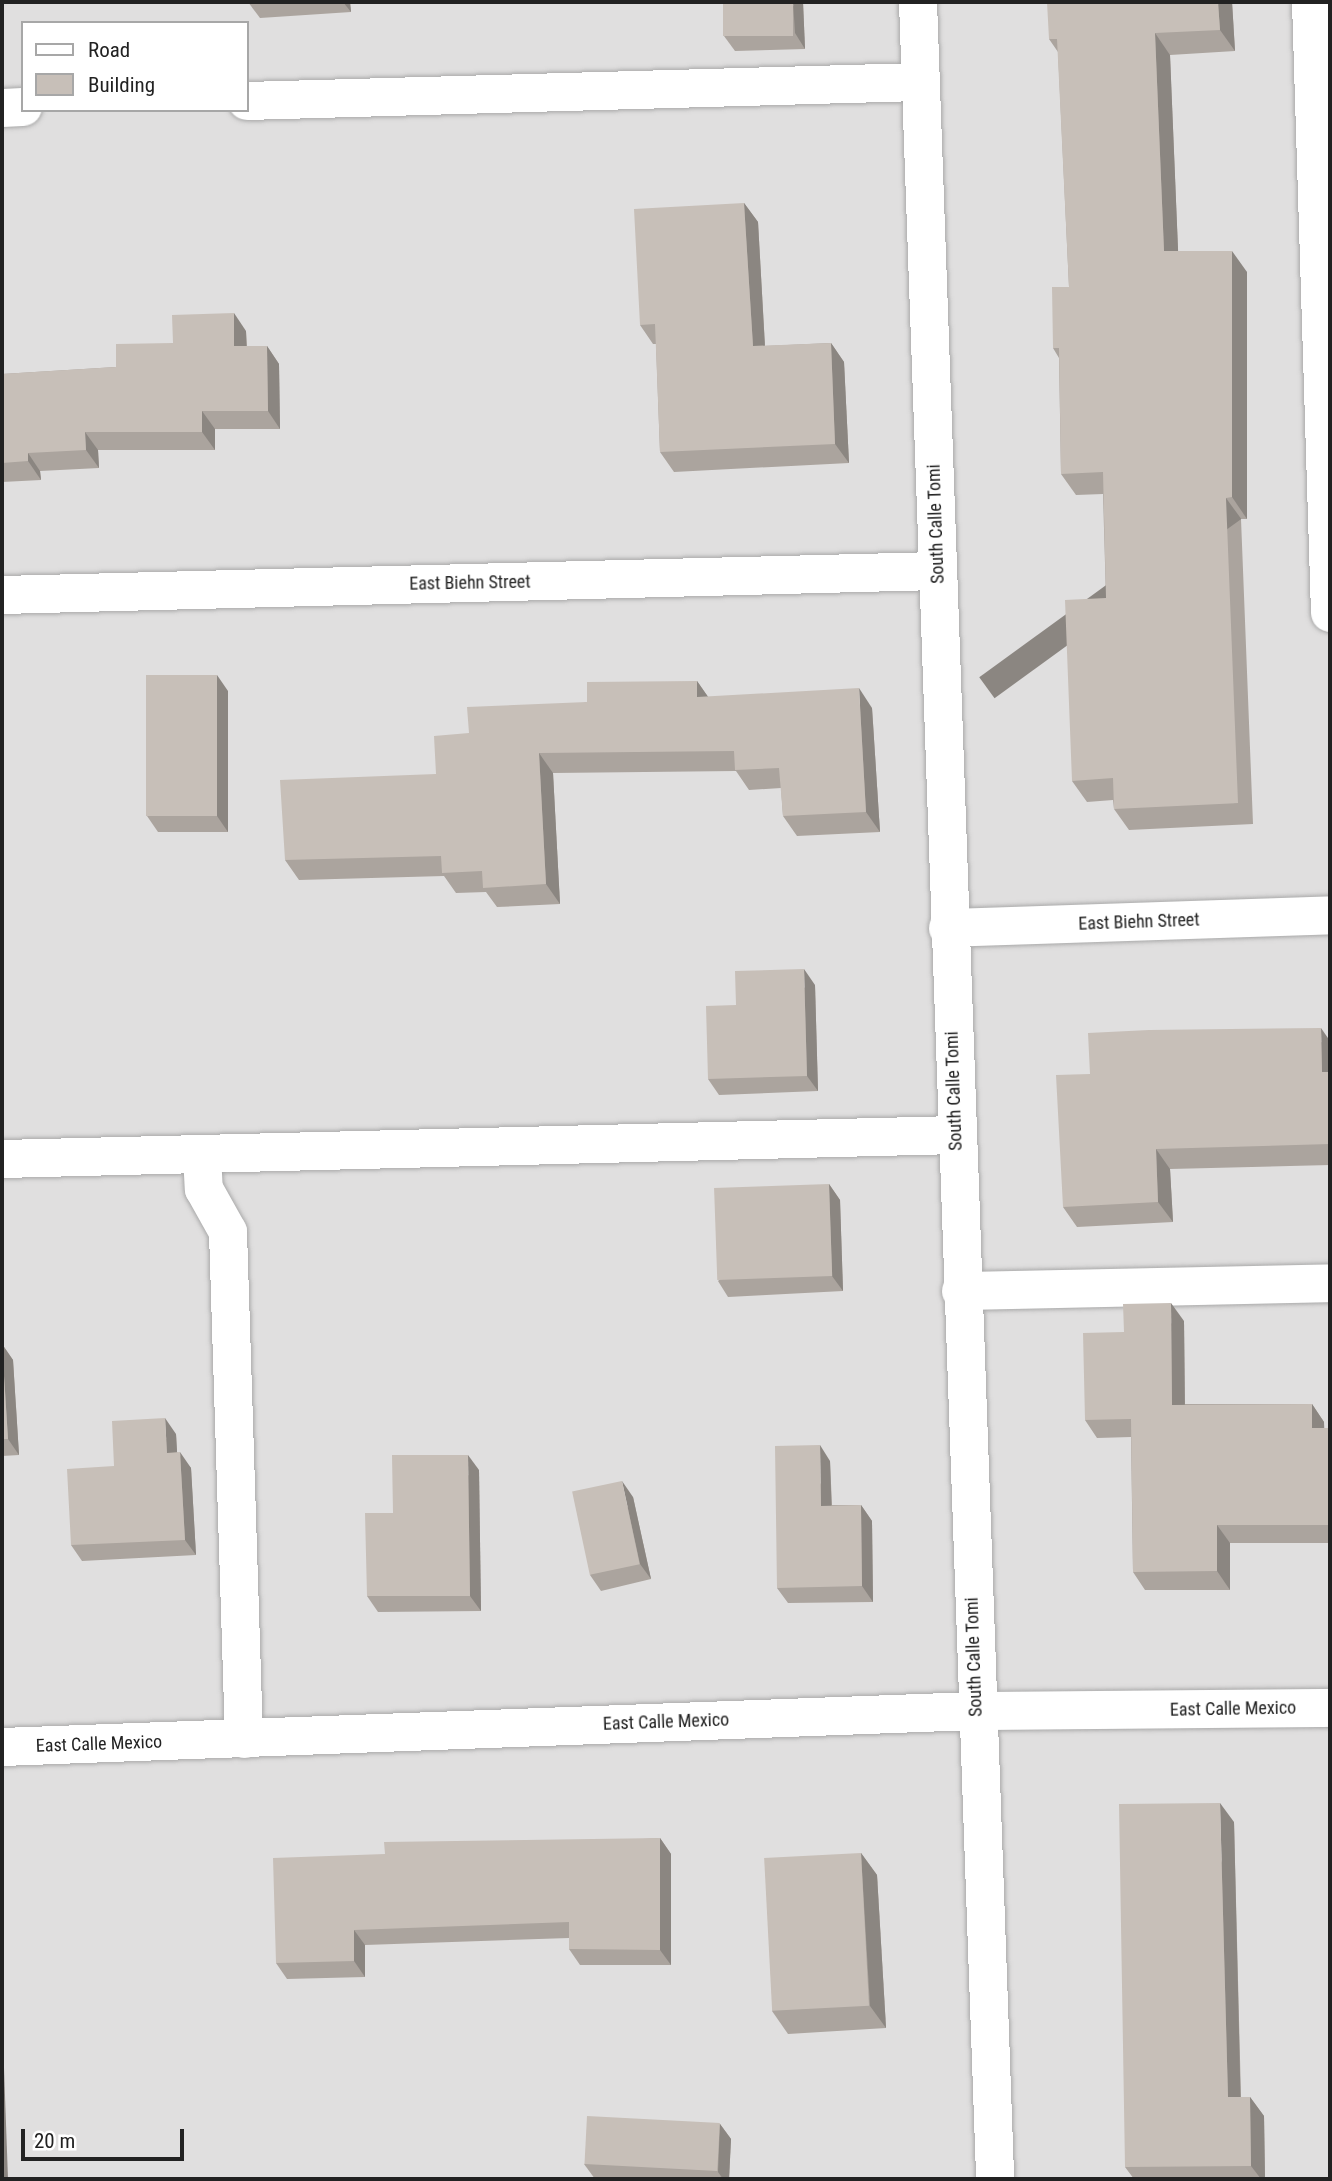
<!DOCTYPE html>
<html>
<head>
<meta charset="utf-8">
<style>
	body { margin:0 }
	#map { position:relative; width:1332px; height:2181px; overflow:hidden; background:#f2efe9; font-family:"Roboto Condensed",sans-serif }
	div>[style] { position:absolute }
	.residential>* { inset:0; background:#e0dfdf }
	.roads { filter:drop-shadow(0 0 2px #a9a9a9) drop-shadow(0 0 2px #a9a9a9) }
	.minor>* { height:38px; margin:-19px; padding:0 19px; transform-origin:19px; border-radius:19px; background:#fff }
	.wall>* { inset:0; background:#aba49e }
	.shaded-wall>* { inset:0; background:#8b8681; transform-origin:0 0 }
	.building>* { inset:0; background:#c7bfb8; transform-origin:0 0 }
	span { translate:-50% -50%; white-space:nowrap; text-align:center; line-height:1.15; -webkit-text-stroke:7px #fff; paint-order:stroke }
	.street-label { font-size:18px; color:#222 }
	.frame { position:absolute; inset:0; border:4px solid #222; pointer-events:none }
	.legend { position:absolute; left:21px; top:21px; width:228px; height:91px; box-sizing:border-box; background:#fff; border:2px solid #a7a7a7; margin:0; padding:9px 12px; list-style:none; font-size:21px; color:#222 }
	.legend li { display:flex; align-items:center; gap:14px; height:35px }
	.legend b { width:35px; border:2px solid #a7a7a7 }
	.scale { position:absolute; left:21px; top:2129px; width:163px; height:32px; box-sizing:border-box; border:4px solid #222; border-top:0; padding-left:9px; font-size:21px; line-height:24px; white-space:nowrap; color:#222; -webkit-text-stroke:5px #fff; paint-order:stroke }
</style>
</head>
<body>
<div id="map">
	<div class="residential">
		<i style="clip-path:polygon(evenodd,2px 2px,1330px 2px,1330px 2179px,2px 2179px,2px 2px,23px 23px,247px 23px,247px 110px,23px 110px,23px 23px)"></i>
	</div>
	<div class="roads">
		<div class="minor">
			<i style="left:918px;top:2px;width:2178px;rotate:87.97deg"></i>
			<i style="left:1311px;top:2px;width:611px;rotate:88.22deg"></i>
			<i style="left:247px;top:101px;width:673px;rotate:-1.62deg"></i>
			<i style="left:2px;top:108px;width:21px;rotate:-3deg"></i>
			<i style="left:2px;top:595px;width:935px;rotate:-1.47deg"></i>
			<i style="left:948px;top:928px;width:382px;rotate:-1.9deg"></i>
			<i style="left:202px;top:1155px;width:34px;rotate:87deg"></i>
			<i style="left:204px;top:1189px;width:49px;rotate:60.8deg"></i>
			<i style="left:228px;top:1232px;width:507px;rotate:88.19deg"></i>
			<i style="left:2px;top:1159px;width:954px;rotate:-1.44deg"></i>
			<i style="left:961px;top:1291px;width:369px;rotate:-1.2deg"></i>
			<i style="left:2px;top:1747px;width:975px;rotate:-2.12deg"></i>
			<i style="left:976px;top:1711px;width:354px;rotate:-0.5deg"></i>
		</div>
	</div>
	<div class="wall">
		<i style="clip-path:polygon(248px 2px,350px 2px,351px 12px,260px 18px)"></i>
		<i style="clip-path:polygon(803px 2px,805px 49px,735px 51px,724px 36px)"></i>
		<i style="clip-path:polygon(1232px 2px,1235px 51px,1170px 55px,1178px 251px,1247px 272px,1247px 519px,1241px 519px,1253px 824px,1129px 830px,1114px 809px,1113px 800px,1087px 802px,1072px 781px,1106px 598px,1103px 494px,1076px 495px,1061px 474px,1059px 358px,1053px 348px,1069px 287px,1058px 52px,1049px 39px)"></i>
		<i style="clip-path:polygon(744px 203px,758px 222px,765px 346px,831px 343px,844px 362px,849px 463px,674px 472px,660px 452px,656px 344px,653px 344px,640px 325px)"></i>
		<i style="clip-path:polygon(246px 331px,247px 346px,267px 346px,279px 364px,280px 429px,215px 429px,215px 450px,98px 450px,99px 468px,40px 471px,41px 480px,2px 482px,2px 374px,116px 367px,173px 343px)"></i>
		<i style="clip-path:polygon(697px 681px,708px 697px,872px 708px,880px 832px,797px 836px,783px 816px,781px 788px,749px 790px,736px 771px,553px 773px,560px 904px,497px 907px,486px 892px,456px 893px,444px 876px,299px 880px,285px 860px,436px 774px,469px 733px,587px 702px)"></i>
		<i style="clip-path:polygon(228px 691px,228px 832px,158px 832px,147px 816px)"></i>
		<i style="clip-path:polygon(815px 985px,818px 1091px,719px 1095px,708px 1079px,736px 1005px)"></i>
		<i style="clip-path:polygon(1330px 1041px,1330px 1165px,1170px 1169px,1173px 1222px,1077px 1227px,1063px 1207px,1090px 1074px)"></i>
		<i style="clip-path:polygon(829px 1184px,840px 1200px,843px 1291px,728px 1297px,718px 1281px)"></i>
		<i style="clip-path:polygon(1184px 1321px,1185px 1404px,1312px 1404px,1324px 1422px,1324px 1428px,1330px 1428px,1330px 1543px,1230px 1543px,1230px 1590px,1145px 1590px,1133px 1572px,1131px 1437px,1097px 1438px,1085px 1420px,1124px 1332px)"></i>
		<i style="clip-path:polygon(2px 1344px,13px 1360px,19px 1455px,2px 1456px)"></i>
		<i style="clip-path:polygon(176px 1434px,177px 1452px,191px 1468px,196px 1555px,82px 1561px,71px 1545px,114px 1466px)"></i>
		<i style="clip-path:polygon(830px 1461px,832px 1505px,861px 1505px,872px 1521px,873px 1602px,788px 1603px,777px 1588px)"></i>
		<i style="clip-path:polygon(479px 1470px,481px 1611px,378px 1612px,367px 1596px,393px 1513px)"></i>
		<i style="clip-path:polygon(633px 1497px,651px 1579px,601px 1591px,590px 1575px)"></i>
		<i style="clip-path:polygon(1234px 1822px,1241px 2097px,1250px 2097px,1264px 2116px,1265px 2179px,1134px 2179px,1125px 2167px)"></i>
		<i style="clip-path:polygon(660px 1838px,671px 1854px,671px 1965px,580px 1965px,569px 1949px,569px 1938px,365px 1945px,365px 1977px,287px 1979px,276px 1963px,385px 1854px)"></i>
		<i style="clip-path:polygon(861px 1853px,877px 1875px,886px 2028px,788px 2034px,772px 2011px)"></i>
		<i style="clip-path:polygon(720px 2124px,731px 2139px,729px 2179px,595px 2179px,584px 2164px)"></i>
	</div>
	<div class="shaded-wall">
		<i style="clip-path:polygon(343px 2px,350px 2px,351px 12px)"></i>
		<i style="clip-path:polygon(793px 2px,803px 2px,805px 49px,795px 33px)"></i>
		<i style="clip-path:polygon(1218px 2px,1232px 2px,1235px 51px,1220px 30px)"></i>
		<i style="clip-path:polygon(1155px 33px,1170px 55px,1179px 273px,1164px 251px)"></i>
		<i style="clip-path:polygon(744px 203px,758px 222px,766px 366px,753px 346px)"></i>
		<i style="clip-path:polygon(1232px 251px,1247px 272px,1247px 519px,1232px 497px)"></i>
		<i style="clip-path:polygon(234px 313px,246px 331px,247px 364px,234px 346px)"></i>
		<i style="clip-path:polygon(831px 343px,844px 362px,849px 463px,835px 444px)"></i>
		<i style="clip-path:polygon(267px 346px,279px 364px,280px 429px,268px 411px)"></i>
		<i style="clip-path:polygon(202px 411px,215px 429px,215px 450px,202px 432px)"></i>
		<i style="clip-path:polygon(85px 432px,98px 450px,99px 468px,86px 450px)"></i>
		<i style="clip-path:polygon(28px 453px,40px 471px,41px 480px,28px 461px)"></i>
		<i style="left:1226px;top:498px;width:26px;height:305px;rotate:54deg"></i>
		<i style="clip-path:polygon(217px 675px,228px 691px,228px 832px,217px 816px)"></i>
		<i style="clip-path:polygon(697px 681px,711px 701px,697px 697px)"></i>
		<i style="clip-path:polygon(859px 688px,872px 708px,880px 832px,866px 812px)"></i>
		<i style="clip-path:polygon(539px 753px,553px 773px,560px 904px,546px 884px)"></i>
		<i style="clip-path:polygon(804px 969px,815px 985px,818px 1091px,807px 1076px)"></i>
		<i style="clip-path:polygon(1321px 1028px,1330px 1041px,1330px 1084px,1322px 1072px)"></i>
		<i style="clip-path:polygon(1156px 1149px,1170px 1169px,1173px 1222px,1158px 1202px)"></i>
		<i style="clip-path:polygon(829px 1184px,840px 1200px,843px 1291px,832px 1276px)"></i>
		<i style="clip-path:polygon(1171px 1303px,1184px 1321px,1185px 1423px,1172px 1405px)"></i>
		<i style="clip-path:polygon(2px 1344px,13px 1360px,19px 1455px,8px 1439px)"></i>
		<i style="clip-path:polygon(1312px 1404px,1324px 1422px,1325px 1446px,1312px 1428px)"></i>
		<i style="clip-path:polygon(165px 1418px,176px 1434px,178px 1469px,167px 1453px)"></i>
		<i style="clip-path:polygon(820px 1445px,830px 1461px,832px 1521px,821px 1506px)"></i>
		<i style="clip-path:polygon(180px 1452px,191px 1468px,196px 1555px,185px 1540px)"></i>
		<i style="clip-path:polygon(468px 1455px,479px 1470px,481px 1611px,470px 1596px)"></i>
		<i style="clip-path:polygon(622px 1481px,633px 1497px,651px 1579px,640px 1564px)"></i>
		<i style="clip-path:polygon(861px 1505px,872px 1521px,873px 1602px,862px 1586px)"></i>
		<i style="clip-path:polygon(1217px 1525px,1230px 1543px,1230px 1590px,1217px 1571px)"></i>
		<i style="clip-path:polygon(1220px 1803px,1234px 1822px,1241px 2117px,1228px 2097px)"></i>
		<i style="clip-path:polygon(660px 1838px,671px 1854px,671px 1965px,660px 1950px)"></i>
		<i style="clip-path:polygon(861px 1853px,877px 1875px,886px 2028px,870px 2006px)"></i>
		<i style="clip-path:polygon(354px 1930px,365px 1945px,365px 1977px,354px 1961px)"></i>
		<i style="clip-path:polygon(2px 2065px,4px 2068px,8px 2179px,2px 2179px)"></i>
		<i style="clip-path:polygon(1250px 2097px,1264px 2116px,1265px 2179px,1261px 2179px,1251px 2166px)"></i>
		<i style="clip-path:polygon(720px 2124px,731px 2139px,729px 2179px,723px 2179px,718px 2172px)"></i>
	</div>
	<div class="building">
		<i style="left:723px;top:2px;width:70px;height:34px"></i>
		<i style="clip-path:polygon(1047px 2px,1218px 2px,1220px 30px,1155px 33px,1164px 251px,1232px 251px,1232px 497px,1226px 498px,1238px 803px,1114px 809px,1113px 778px,1072px 781px,1065px 600px,1106px 598px,1103px 472px,1061px 474px,1059px 348px,1053px 348px,1052px 287px,1069px 287px,1057px 39px,1049px 39px)"></i>
		<i style="clip-path:polygon(744px 203px,753px 346px,831px 343px,835px 444px,660px 452px,655px 324px,640px 325px,634px 209px)"></i>
		<i style="clip-path:polygon(234px 313px,234px 346px,267px 346px,268px 411px,202px 411px,202px 432px,85px 432px,86px 450px,28px 453px,28px 461px,2px 463px,2px 374px,116px 367px,116px 344px,173px 343px,172px 315px)"></i>
		<i style="left:217px;top:675px;width:141px;height:71px;rotate:90deg"></i>
		<i style="clip-path:polygon(697px 681px,697px 697px,859px 688px,866px 812px,783px 816px,779px 768px,735px 770px,734px 751px,539px 753px,546px 884px,483px 888px,482px 871px,442px 873px,441px 856px,285px 860px,280px 780px,436px 774px,434px 736px,469px 733px,467px 707px,587px 702px,587px 682px)"></i>
		<i style="clip-path:polygon(804px 969px,807px 1076px,708px 1079px,706px 1006px,736px 1005px,735px 971px)"></i>
		<i style="clip-path:polygon(1321px 1028px,1322px 1072px,1330px 1072px,1330px 1144px,1156px 1149px,1158px 1202px,1063px 1207px,1056px 1075px,1090px 1074px,1088px 1033px,1149px 1030px)"></i>
		<i style="left:829px;top:1184px;width:92px;height:115px;rotate:88deg"></i>
		<i style="clip-path:polygon(1171px 1303px,1172px 1405px,1312px 1404px,1312px 1428px,1330px 1428px,1330px 1525px,1217px 1525px,1217px 1571px,1133px 1572px,1131px 1419px,1085px 1420px,1083px 1333px,1124px 1332px,1123px 1304px)"></i>
		<i style="clip-path:polygon(2px 1344px,8px 1439px,2px 1439px)"></i>
		<i style="clip-path:polygon(165px 1418px,167px 1453px,180px 1452px,185px 1540px,71px 1545px,67px 1469px,114px 1466px,112px 1421px)"></i>
		<i style="clip-path:polygon(820px 1445px,821px 1506px,861px 1505px,862px 1586px,777px 1588px,775px 1446px)"></i>
		<i style="clip-path:polygon(392px 1455px,468px 1455px,470px 1596px,367px 1596px,365px 1513px,393px 1513px)"></i>
		<i style="left:622px;top:1481px;width:85px;height:51px;rotate:78deg"></i>
		<i style="clip-path:polygon(1220px 1803px,1228px 2097px,1250px 2097px,1251px 2166px,1125px 2167px,1119px 1804px)"></i>
		<i style="clip-path:polygon(660px 1838px,660px 1950px,569px 1949px,569px 1922px,354px 1930px,354px 1961px,276px 1963px,273px 1858px,385px 1854px,384px 1842px)"></i>
		<i style="left:861px;top:1853px;width:153px;height:97px;rotate:87deg"></i>
		<i style="left:587px;top:2116px;width:133px;height:48px;rotate:3deg"></i>
	</div>
	<div class="street-label">
		<span style="left:936px;top:524px;rotate:-92deg">South Calle Tomi</span>
		<span style="left:470px;top:583px;rotate:-1deg">East Biehn Street</span>
		<span style="left:1139px;top:922px;rotate:-2deg">East Biehn Street</span>
		<span style="left:954px;top:1091px;rotate:-92deg">South Calle Tomi</span>
		<span style="left:974px;top:1657px;rotate:-92deg">South Calle Tomi</span>
		<span style="left:1233px;top:1709px;rotate:-1deg">East Calle Mexico</span>
		<span style="left:666px;top:1722px;rotate:-2deg">East Calle Mexico</span>
		<span style="left:99px;top:1744px;rotate:-2deg">East Calle Mexico</span>
	</div>
	<div class="frame"></div>
	<ul class="legend">
	<li><b style="height:9px;background:#fff"></b>Road</li>
	<li><b style="height:19px;background:#c7bfb8"></b>Building</li>
	</ul>
	<div class="scale">20 m</div>
</div>
</body>
</html>
